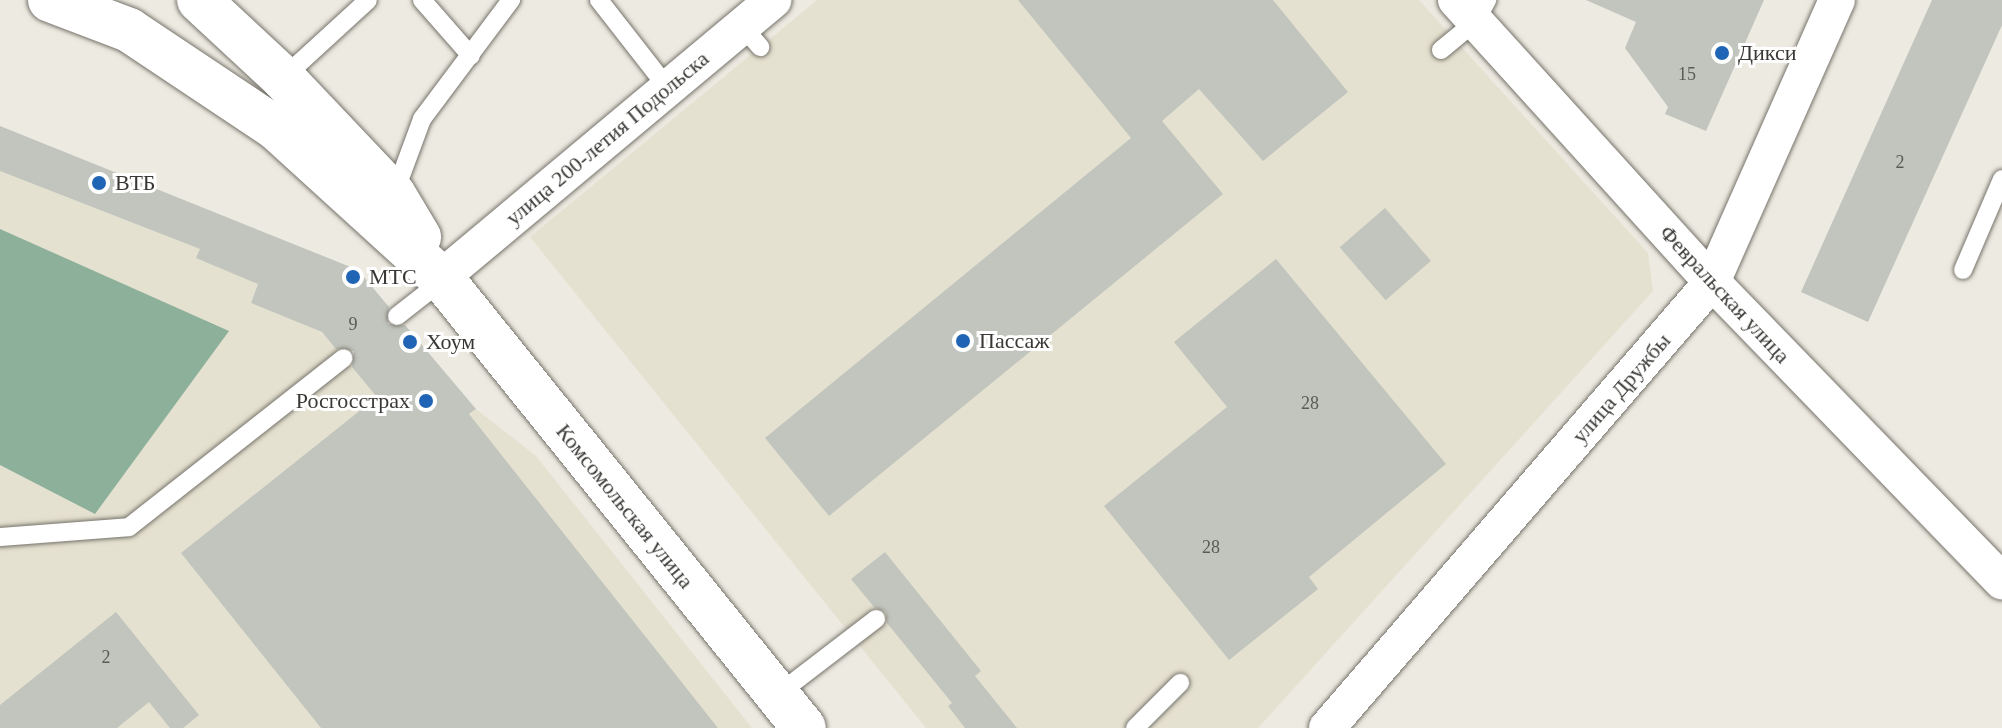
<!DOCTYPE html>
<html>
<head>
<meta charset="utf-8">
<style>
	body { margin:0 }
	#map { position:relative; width:2002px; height:728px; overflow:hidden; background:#edeae1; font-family:Georgia,serif }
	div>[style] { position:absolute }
	.built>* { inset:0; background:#e5e1d0 }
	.water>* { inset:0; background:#8db09b }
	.building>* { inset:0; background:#c1c5bd; transform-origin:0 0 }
	.roads { filter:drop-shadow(0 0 2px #76736b) drop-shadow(0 0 2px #76736b) }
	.lane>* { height:18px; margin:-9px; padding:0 9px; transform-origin:9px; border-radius:9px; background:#fff }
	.street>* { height:36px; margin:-18px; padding:0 18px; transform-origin:18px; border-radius:18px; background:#fff }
	.secondary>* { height:44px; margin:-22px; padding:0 22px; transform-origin:22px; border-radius:22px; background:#fff }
	.dots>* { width:22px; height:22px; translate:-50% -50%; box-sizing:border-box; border:4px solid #fff; border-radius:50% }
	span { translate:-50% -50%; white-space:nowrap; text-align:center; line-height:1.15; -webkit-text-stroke:6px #fff; paint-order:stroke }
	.number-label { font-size:18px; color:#5b5b56 }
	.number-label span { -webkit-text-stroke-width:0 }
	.poi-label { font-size:22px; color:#393834 }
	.left { translate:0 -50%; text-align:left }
	.right { translate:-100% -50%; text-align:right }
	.street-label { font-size:22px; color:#393834 }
</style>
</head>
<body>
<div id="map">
	<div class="built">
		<i style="clip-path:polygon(817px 0,1419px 0,1648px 253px,1653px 291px,1258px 728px,926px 728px,530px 237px)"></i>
		<i style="clip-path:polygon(0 171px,200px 249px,258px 284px,251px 303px,322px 332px,423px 450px,476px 409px,536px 456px,752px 728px,0 728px)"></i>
	</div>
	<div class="water">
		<i style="clip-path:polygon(0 229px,229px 331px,95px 514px,0 465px)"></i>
	</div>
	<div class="building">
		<i style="clip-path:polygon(1018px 0,1273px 0,1348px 92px,1263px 161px,1199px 89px,1162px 121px,1223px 194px,829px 516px,765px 438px,1131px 138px)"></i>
		<i style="clip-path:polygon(1586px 0,1764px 0,1706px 131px,1665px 114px,1668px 107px,1625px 48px,1636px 22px)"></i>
		<i style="clip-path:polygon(1932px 0,2002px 0,2002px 25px,1868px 322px,1801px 292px)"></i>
		<i style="clip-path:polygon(0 126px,358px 270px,389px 307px,388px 324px,405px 325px,476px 409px,469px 414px,718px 728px,321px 728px,181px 553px,377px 397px,352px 367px,354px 351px,336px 349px,322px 332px,251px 303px,258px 284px,196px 258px,200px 249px,0 171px)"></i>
		<i style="left:1385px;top:208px;width:70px;height:60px;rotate:49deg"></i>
		<i style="clip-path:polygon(1276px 259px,1446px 464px,1309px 577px,1318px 589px,1229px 660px,1104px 506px,1227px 407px,1174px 342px)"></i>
		<i style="clip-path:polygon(885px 552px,981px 671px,975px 676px,1017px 728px,965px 728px,948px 706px,952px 703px,887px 623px,886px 612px,874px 607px,851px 579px)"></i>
		<i style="clip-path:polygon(116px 612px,199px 715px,183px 728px,170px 728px,149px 702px,117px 728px,0 728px,0 705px)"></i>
	</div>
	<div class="roads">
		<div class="lane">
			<i style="left:422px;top:0;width:74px;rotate:48.8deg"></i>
			<i style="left:599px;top:0;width:110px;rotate:52deg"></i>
			<i style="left:742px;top:26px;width:28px;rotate:49deg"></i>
			<i style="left:1441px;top:50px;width:45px;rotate:-39.6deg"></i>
			<i style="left:1476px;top:21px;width:24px;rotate:-62deg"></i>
			<i style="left:283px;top:78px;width:115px;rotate:-42.5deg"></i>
			<i style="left:395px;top:192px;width:78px;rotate:-69.7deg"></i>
			<i style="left:422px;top:119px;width:149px;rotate:-53.2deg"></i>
			<i style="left:1963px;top:270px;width:99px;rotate:-66.8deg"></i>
			<i style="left:397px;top:316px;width:58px;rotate:-38deg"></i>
			<i style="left:0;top:537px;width:129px;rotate:-4.4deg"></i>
			<i style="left:129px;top:527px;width:273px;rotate:-38.2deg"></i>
			<i style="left:777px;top:695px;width:125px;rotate:-37.5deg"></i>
			<i style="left:1135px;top:728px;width:64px;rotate:-45deg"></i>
		</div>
		<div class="street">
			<i style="left:1456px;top:0;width:381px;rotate:47.8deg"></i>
			<i style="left:1712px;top:282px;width:417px;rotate:45.9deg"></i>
			<i style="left:442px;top:277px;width:432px;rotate:-39.9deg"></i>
			<i style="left:1327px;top:728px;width:589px;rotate:-49.2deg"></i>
			<i style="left:1712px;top:282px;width:308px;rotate:-66.1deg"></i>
		</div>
		<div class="secondary">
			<i style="left:50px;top:0;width:85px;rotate:20.8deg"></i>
			<i style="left:129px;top:30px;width:177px;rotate:33.7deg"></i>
			<i style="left:276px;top:128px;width:226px;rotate:42.3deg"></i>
			<i style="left:443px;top:280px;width:575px;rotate:51.14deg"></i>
			<i style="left:199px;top:0;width:115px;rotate:42.9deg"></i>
			<i style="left:283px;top:78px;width:161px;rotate:46.5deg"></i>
			<i style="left:394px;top:195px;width:49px;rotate:59.2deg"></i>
		</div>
	</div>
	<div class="dots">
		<i style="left:1722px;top:53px;background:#1f64b5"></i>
		<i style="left:99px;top:183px;background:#1f64b5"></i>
		<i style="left:353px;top:277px;background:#1f64b5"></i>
		<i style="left:963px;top:341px;background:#1f64b5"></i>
		<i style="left:410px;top:342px;background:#1f64b5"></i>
		<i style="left:426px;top:401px;background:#1f64b5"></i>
	</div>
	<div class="number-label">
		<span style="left:1687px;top:74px">15</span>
		<span style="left:1900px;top:162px">2</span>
		<span style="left:353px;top:324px">9</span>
		<span style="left:1310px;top:403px">28</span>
		<span style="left:1211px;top:547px">28</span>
		<span style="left:106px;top:657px">2</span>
	</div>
	<div class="poi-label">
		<span class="left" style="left:1738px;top:53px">Дикси</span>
		<span class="left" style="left:115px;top:183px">ВТБ</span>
		<span class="left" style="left:369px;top:277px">МТС</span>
		<span class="left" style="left:979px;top:341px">Пассаж</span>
		<span class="left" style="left:426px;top:342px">Хоум</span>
		<span class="right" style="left:410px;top:401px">Росгосстрах</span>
	</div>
	<div class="street-label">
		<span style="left:607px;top:138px;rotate:-40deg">улица 200-летия Подольска</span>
		<span style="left:1725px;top:294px;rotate:47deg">Февральская улица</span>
		<span style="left:1621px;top:388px;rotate:-49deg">улица Дружбы</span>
		<span style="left:625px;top:506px;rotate:51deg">Комсомольская улица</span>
	</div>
</div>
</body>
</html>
